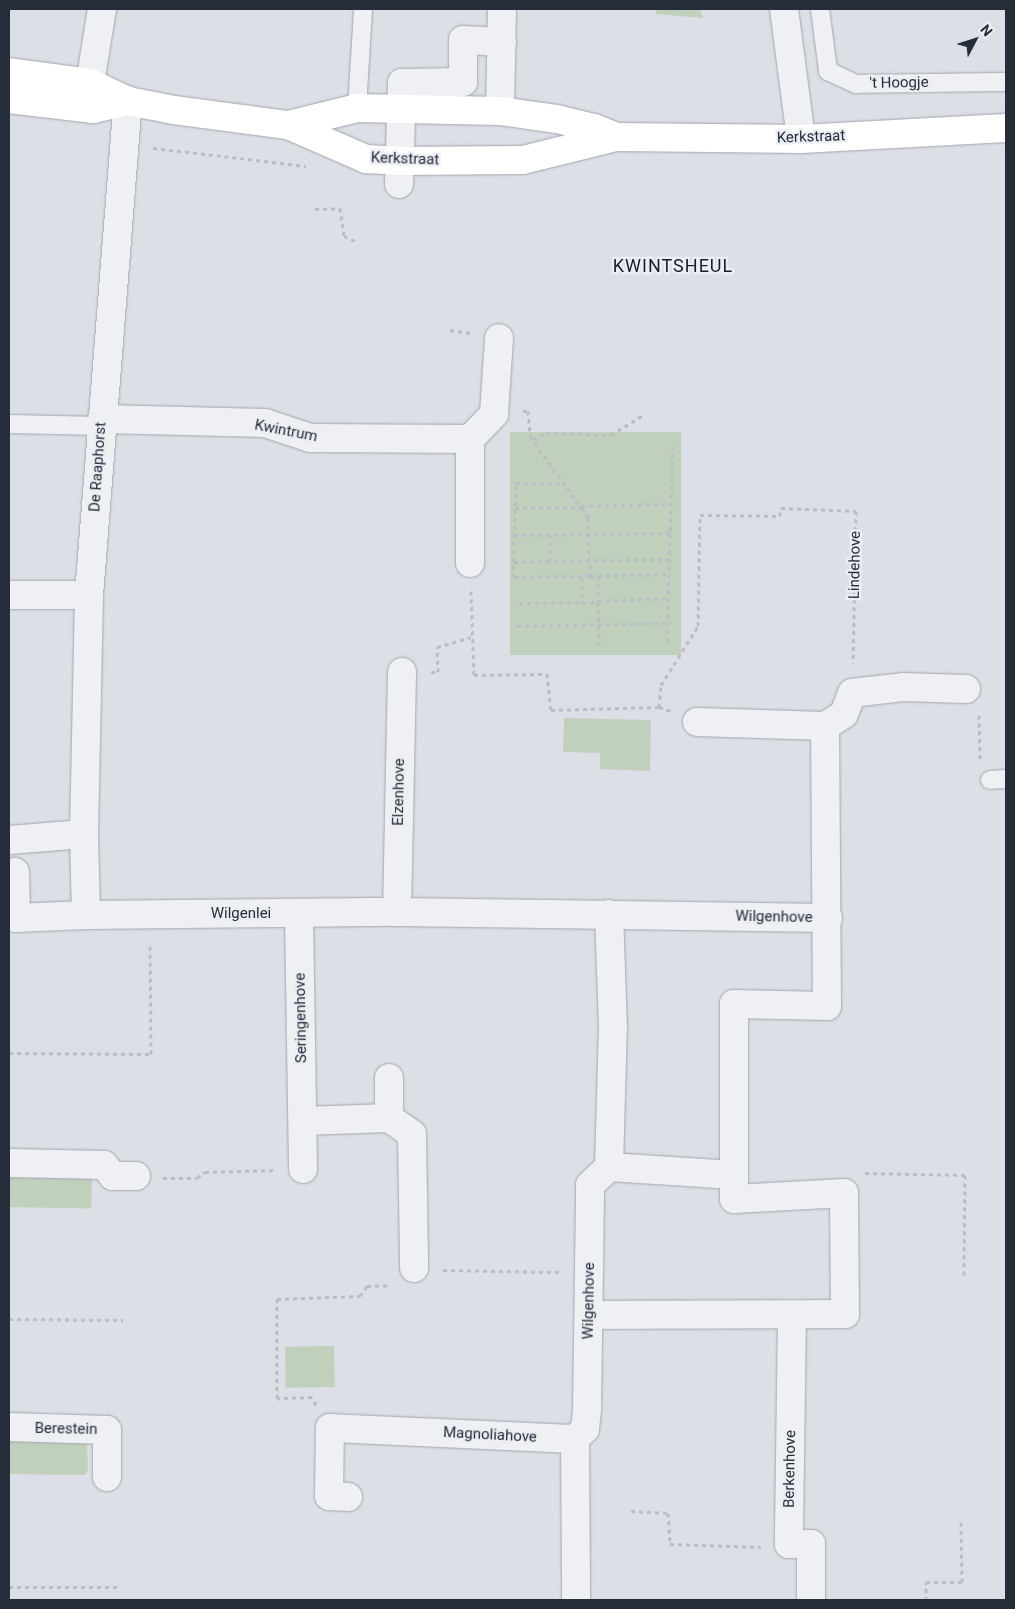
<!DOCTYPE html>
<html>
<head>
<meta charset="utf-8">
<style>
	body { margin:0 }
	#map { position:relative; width:1015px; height:1609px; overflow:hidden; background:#dcdfe5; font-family:Roboto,sans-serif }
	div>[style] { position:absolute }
	.green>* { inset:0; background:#c1cfbd; transform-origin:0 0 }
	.path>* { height:3px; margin-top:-1.5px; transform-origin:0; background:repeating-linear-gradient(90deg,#babdc4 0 4px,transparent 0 8px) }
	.roads { filter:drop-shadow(0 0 1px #a2a6ae) drop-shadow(0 0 1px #a2a6ae) }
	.lane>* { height:18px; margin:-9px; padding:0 9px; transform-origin:9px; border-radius:9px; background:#eef0f4 }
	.street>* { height:28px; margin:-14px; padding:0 14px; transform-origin:14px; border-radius:14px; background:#eef0f4 }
	.secondary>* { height:28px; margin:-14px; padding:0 14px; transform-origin:14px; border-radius:14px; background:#fff }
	span { translate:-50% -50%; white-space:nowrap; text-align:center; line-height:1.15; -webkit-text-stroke:4.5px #ebeef3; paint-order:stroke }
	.street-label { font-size:15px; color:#262d3a }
	.quarter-label { font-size:18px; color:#191e2b; letter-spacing:1px }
	.frame { position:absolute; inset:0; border:10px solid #262d3a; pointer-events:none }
	.north { position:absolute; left:950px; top:15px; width:50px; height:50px; -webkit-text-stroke:4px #ebeef3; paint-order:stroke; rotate:50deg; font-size:14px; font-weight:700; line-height:20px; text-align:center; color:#262d3a }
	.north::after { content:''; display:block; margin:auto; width:18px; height:22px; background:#262d3a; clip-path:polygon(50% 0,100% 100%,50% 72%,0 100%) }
</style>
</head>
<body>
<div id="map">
	<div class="green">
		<i style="clip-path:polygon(656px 9px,700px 9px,703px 18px,656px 14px)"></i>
		<i style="left:510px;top:432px;width:171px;height:223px"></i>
		<i style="clip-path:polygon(564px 718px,651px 720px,650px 771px,600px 769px,600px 753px,563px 752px)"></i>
		<i style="left:9px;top:1168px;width:83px;height:39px;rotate:1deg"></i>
		<i style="left:334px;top:1346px;width:41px;height:49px;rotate:89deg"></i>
		<i style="clip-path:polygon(9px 1437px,85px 1437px,87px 1445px,88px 1469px,85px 1475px,9px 1474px)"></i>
	</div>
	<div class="path">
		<i style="left:153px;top:148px;width:154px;rotate:6.7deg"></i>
		<i style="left:315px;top:209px;width:25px;rotate:-2deg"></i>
		<i style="left:340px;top:208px;width:28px;rotate:82deg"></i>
		<i style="left:344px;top:236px;width:12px;rotate:24deg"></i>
		<i style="left:450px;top:330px;width:21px;rotate:8deg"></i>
		<i style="left:523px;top:411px;width:5px"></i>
		<i style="left:528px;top:411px;width:25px;rotate:85deg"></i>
		<i style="left:530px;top:436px;width:100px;rotate:54.4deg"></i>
		<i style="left:588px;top:517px;width:59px;rotate:88.1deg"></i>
		<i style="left:590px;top:576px;width:77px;rotate:179.3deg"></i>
		<i style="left:513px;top:577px;width:94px;rotate:-88.2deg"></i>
		<i style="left:516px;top:483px;width:48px"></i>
		<i style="left:533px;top:439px;width:14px;rotate:-25deg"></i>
		<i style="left:546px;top:433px;width:65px;rotate:1.8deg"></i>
		<i style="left:611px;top:435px;width:38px;rotate:-32deg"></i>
		<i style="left:581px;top:506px;width:92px;rotate:-1.2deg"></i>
		<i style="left:515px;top:508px;width:67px"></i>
		<i style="left:514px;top:535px;width:158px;rotate:-0.7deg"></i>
		<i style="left:550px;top:535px;width:26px;rotate:90deg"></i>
		<i style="left:514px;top:562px;width:156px;rotate:-1.1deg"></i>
		<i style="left:590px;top:576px;width:80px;rotate:-1.4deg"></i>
		<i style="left:598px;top:576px;width:25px;rotate:90deg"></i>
		<i style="left:598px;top:601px;width:71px;rotate:-2.4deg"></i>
		<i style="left:582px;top:577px;width:26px;rotate:90deg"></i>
		<i style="left:582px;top:603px;width:16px;rotate:-4deg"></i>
		<i style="left:598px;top:602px;width:1px;rotate:-90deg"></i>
		<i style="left:471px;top:591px;width:84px;rotate:88deg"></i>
		<i style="left:474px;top:675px;width:73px;rotate:-0.8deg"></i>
		<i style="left:547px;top:674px;width:36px;rotate:84deg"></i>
		<i style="left:551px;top:710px;width:108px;rotate:-1.6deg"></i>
		<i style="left:659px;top:707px;width:13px;rotate:18deg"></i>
		<i style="left:598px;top:602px;width:42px;rotate:88.6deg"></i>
		<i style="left:519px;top:603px;width:63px;rotate:-0.9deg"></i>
		<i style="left:517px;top:626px;width:150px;rotate:-1.1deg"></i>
		<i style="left:667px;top:642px;width:200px;rotate:-88.3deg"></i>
		<i style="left:431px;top:672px;width:7px"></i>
		<i style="left:438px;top:672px;width:25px;rotate:-92deg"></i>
		<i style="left:437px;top:647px;width:35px;rotate:-16deg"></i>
		<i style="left:659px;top:707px;width:22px;rotate:-85deg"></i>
		<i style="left:661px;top:685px;width:70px;rotate:-57.9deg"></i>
		<i style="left:698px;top:626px;width:111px;rotate:-89deg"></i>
		<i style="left:700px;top:515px;width:80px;rotate:0.7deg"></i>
		<i style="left:780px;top:516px;width:8px;rotate:-83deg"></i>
		<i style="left:781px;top:508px;width:75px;rotate:2.3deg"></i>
		<i style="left:856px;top:511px;width:152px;rotate:91.1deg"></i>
		<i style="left:979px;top:715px;width:44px;rotate:88.7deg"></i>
		<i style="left:9px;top:1053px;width:142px;rotate:0.4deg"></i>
		<i style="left:151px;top:1054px;width:112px;rotate:-90.5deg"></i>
		<i style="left:865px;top:1173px;width:100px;rotate:1.1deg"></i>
		<i style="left:965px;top:1175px;width:101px;rotate:90.6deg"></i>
		<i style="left:163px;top:1178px;width:34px"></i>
		<i style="left:197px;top:1178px;width:10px;rotate:-37deg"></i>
		<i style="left:205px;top:1172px;width:70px;rotate:-1.6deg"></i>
		<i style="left:443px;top:1270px;width:116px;rotate:1deg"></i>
		<i style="left:9px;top:1319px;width:114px;rotate:0.5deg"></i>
		<i style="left:316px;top:1405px;width:9px;rotate:-117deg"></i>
		<i style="left:312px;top:1397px;width:35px;rotate:178deg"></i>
		<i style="left:277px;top:1398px;width:99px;rotate:-90deg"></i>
		<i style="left:277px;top:1299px;width:83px;rotate:-2.1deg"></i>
		<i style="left:360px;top:1296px;width:12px;rotate:-55deg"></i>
		<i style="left:367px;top:1286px;width:24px;rotate:-2deg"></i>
		<i style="left:631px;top:1511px;width:37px;rotate:3deg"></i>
		<i style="left:668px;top:1513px;width:31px;rotate:86deg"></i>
		<i style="left:670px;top:1544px;width:91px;rotate:1.9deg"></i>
		<i style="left:9px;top:1587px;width:111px"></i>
		<i style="left:926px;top:1600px;width:18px;rotate:-90deg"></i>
		<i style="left:926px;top:1582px;width:36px"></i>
		<i style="left:962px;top:1582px;width:60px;rotate:-91deg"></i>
	</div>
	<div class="roads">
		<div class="lane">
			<i style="left:820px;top:9px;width:63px;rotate:82.6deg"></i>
			<i style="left:828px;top:71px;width:31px;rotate:25deg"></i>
			<i style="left:856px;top:84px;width:150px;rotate:-0.8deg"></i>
			<i style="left:357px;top:108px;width:99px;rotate:-86.5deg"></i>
			<i style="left:9px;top:424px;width:92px;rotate:1.2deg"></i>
			<i style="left:990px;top:780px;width:16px;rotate:-4deg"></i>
		</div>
		<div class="street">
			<i style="left:784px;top:9px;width:131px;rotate:82.5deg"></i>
			<i style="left:90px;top:83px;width:75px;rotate:-80.8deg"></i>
			<i style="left:500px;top:111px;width:102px;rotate:-88.9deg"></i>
			<i style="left:399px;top:184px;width:101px;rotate:-88.3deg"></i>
			<i style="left:402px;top:83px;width:61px;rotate:-0.9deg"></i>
			<i style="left:463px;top:82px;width:42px;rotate:-90deg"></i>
			<i style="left:463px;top:40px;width:39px;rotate:3deg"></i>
			<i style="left:102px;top:419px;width:163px;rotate:1.4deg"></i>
			<i style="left:265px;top:423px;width:47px;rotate:18.4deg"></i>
			<i style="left:310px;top:438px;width:160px;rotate:0.4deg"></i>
			<i style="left:470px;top:563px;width:124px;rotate:-90deg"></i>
			<i style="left:470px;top:439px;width:35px;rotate:-46deg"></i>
			<i style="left:494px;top:414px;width:76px;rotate:-86.2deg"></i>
			<i style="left:9px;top:595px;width:80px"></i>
			<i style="left:697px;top:722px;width:128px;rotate:1.8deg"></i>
			<i style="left:825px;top:726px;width:22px;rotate:-32deg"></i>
			<i style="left:844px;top:714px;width:22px;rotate:-69deg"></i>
			<i style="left:852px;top:693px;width:51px;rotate:-6.7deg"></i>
			<i style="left:903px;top:687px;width:63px;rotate:1.8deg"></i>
			<i style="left:84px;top:834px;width:239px;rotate:-88.8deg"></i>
			<i style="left:89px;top:595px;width:496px;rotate:-85.5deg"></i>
			<i style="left:9px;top:840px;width:75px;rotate:-4.6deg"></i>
			<i style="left:84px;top:834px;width:81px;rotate:88.6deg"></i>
			<i style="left:86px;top:915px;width:70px;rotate:177.5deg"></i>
			<i style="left:16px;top:918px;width:46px;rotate:-91.2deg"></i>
			<i style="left:397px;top:912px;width:240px;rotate:-88.8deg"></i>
			<i style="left:299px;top:914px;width:255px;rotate:89.1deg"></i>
			<i style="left:86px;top:915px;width:311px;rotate:-0.6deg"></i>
			<i style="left:397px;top:912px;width:431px;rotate:0.8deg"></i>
			<i style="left:389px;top:1078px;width:40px;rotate:90deg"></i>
			<i style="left:389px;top:1118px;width:28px;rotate:35deg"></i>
			<i style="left:412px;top:1134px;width:134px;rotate:89.1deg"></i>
			<i style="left:303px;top:1121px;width:86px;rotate:-2deg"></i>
			<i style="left:9px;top:1163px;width:95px;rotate:1.2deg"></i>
			<i style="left:104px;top:1165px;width:14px;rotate:51deg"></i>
			<i style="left:113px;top:1176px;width:23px"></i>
			<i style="left:734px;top:1175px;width:171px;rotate:-90deg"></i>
			<i style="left:734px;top:1004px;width:93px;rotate:1.2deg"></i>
			<i style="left:827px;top:1006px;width:280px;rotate:-90.4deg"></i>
			<i style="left:590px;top:1315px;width:255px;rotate:-0.2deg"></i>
			<i style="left:845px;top:1314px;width:121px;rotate:-90.5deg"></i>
			<i style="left:844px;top:1193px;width:110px;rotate:176.9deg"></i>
			<i style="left:734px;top:1199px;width:24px;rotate:-90deg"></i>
			<i style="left:734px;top:1175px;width:125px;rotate:-176.3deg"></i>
			<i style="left:792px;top:1315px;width:229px;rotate:90.8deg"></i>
			<i style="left:789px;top:1544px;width:22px"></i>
			<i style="left:811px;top:1544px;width:56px;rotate:90deg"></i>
			<i style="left:9px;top:1427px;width:98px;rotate:1.8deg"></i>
			<i style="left:107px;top:1430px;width:47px;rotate:90deg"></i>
			<i style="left:575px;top:1439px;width:14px;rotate:-45deg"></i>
			<i style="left:585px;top:1429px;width:19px;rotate:-84deg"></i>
			<i style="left:587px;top:1410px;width:225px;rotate:-89.2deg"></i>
			<i style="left:590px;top:1185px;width:26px;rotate:-43deg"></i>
			<i style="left:609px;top:1167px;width:139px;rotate:-88.4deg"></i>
			<i style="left:613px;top:1028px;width:114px;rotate:-92deg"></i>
			<i style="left:348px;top:1497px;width:19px;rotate:-177deg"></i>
			<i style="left:329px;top:1496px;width:68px;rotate:-89.2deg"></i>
			<i style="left:330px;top:1428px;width:245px;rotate:2.6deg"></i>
			<i style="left:575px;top:1439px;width:161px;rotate:89.6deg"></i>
		</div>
		<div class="secondary">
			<i style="left:9px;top:72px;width:82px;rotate:7.7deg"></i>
			<i style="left:90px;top:83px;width:42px;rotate:25.3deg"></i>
			<i style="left:128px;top:101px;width:47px;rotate:11.1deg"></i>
			<i style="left:174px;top:110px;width:115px;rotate:7.5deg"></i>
			<i style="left:288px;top:125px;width:85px;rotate:23.6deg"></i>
			<i style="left:366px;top:159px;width:33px;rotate:3deg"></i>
			<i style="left:399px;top:161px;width:124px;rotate:-0.5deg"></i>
			<i style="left:523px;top:160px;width:96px;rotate:-13.9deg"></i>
			<i style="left:616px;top:137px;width:185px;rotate:0.6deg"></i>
			<i style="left:801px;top:139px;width:205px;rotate:-3.1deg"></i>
			<i style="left:9px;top:99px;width:85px;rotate:6.8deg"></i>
			<i style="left:93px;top:109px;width:36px;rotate:-13deg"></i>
			<i style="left:288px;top:125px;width:71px;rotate:-13.8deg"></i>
			<i style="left:357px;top:108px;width:143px;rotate:1.2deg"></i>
			<i style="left:500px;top:111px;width:58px;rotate:8deg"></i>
			<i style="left:557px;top:119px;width:38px;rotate:14deg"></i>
			<i style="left:594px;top:128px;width:24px;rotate:22deg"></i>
		</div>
	</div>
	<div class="street-label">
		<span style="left:899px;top:83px;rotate:-1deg">'t Hoogje</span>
		<span style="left:811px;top:137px;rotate:-2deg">Kerkstraat</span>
		<span style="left:405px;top:159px;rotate:2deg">Kerkstraat</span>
		<span style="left:286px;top:431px;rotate:11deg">Kwintrum</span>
		<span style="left:98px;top:467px;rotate:-86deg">De Raaphorst</span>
		<span style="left:855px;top:565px;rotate:-89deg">Lindehove</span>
		<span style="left:399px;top:792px;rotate:-89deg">Elzenhove</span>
		<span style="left:241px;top:914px">Wilgenlei</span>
		<span style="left:774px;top:917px;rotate:1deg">Wilgenhove</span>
		<span style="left:301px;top:1018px;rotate:-91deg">Seringenhove</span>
		<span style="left:589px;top:1301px;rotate:-89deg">Wilgenhove</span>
		<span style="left:66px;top:1429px;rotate:1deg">Berestein</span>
		<span style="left:490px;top:1435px;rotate:3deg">Magnoliahove</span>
		<span style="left:790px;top:1469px;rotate:-89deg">Berkenhove</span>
	</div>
	<div class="quarter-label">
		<span style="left:673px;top:266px">KWINTSHEUL</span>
	</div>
	<div class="frame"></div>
	<div class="north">N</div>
</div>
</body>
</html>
